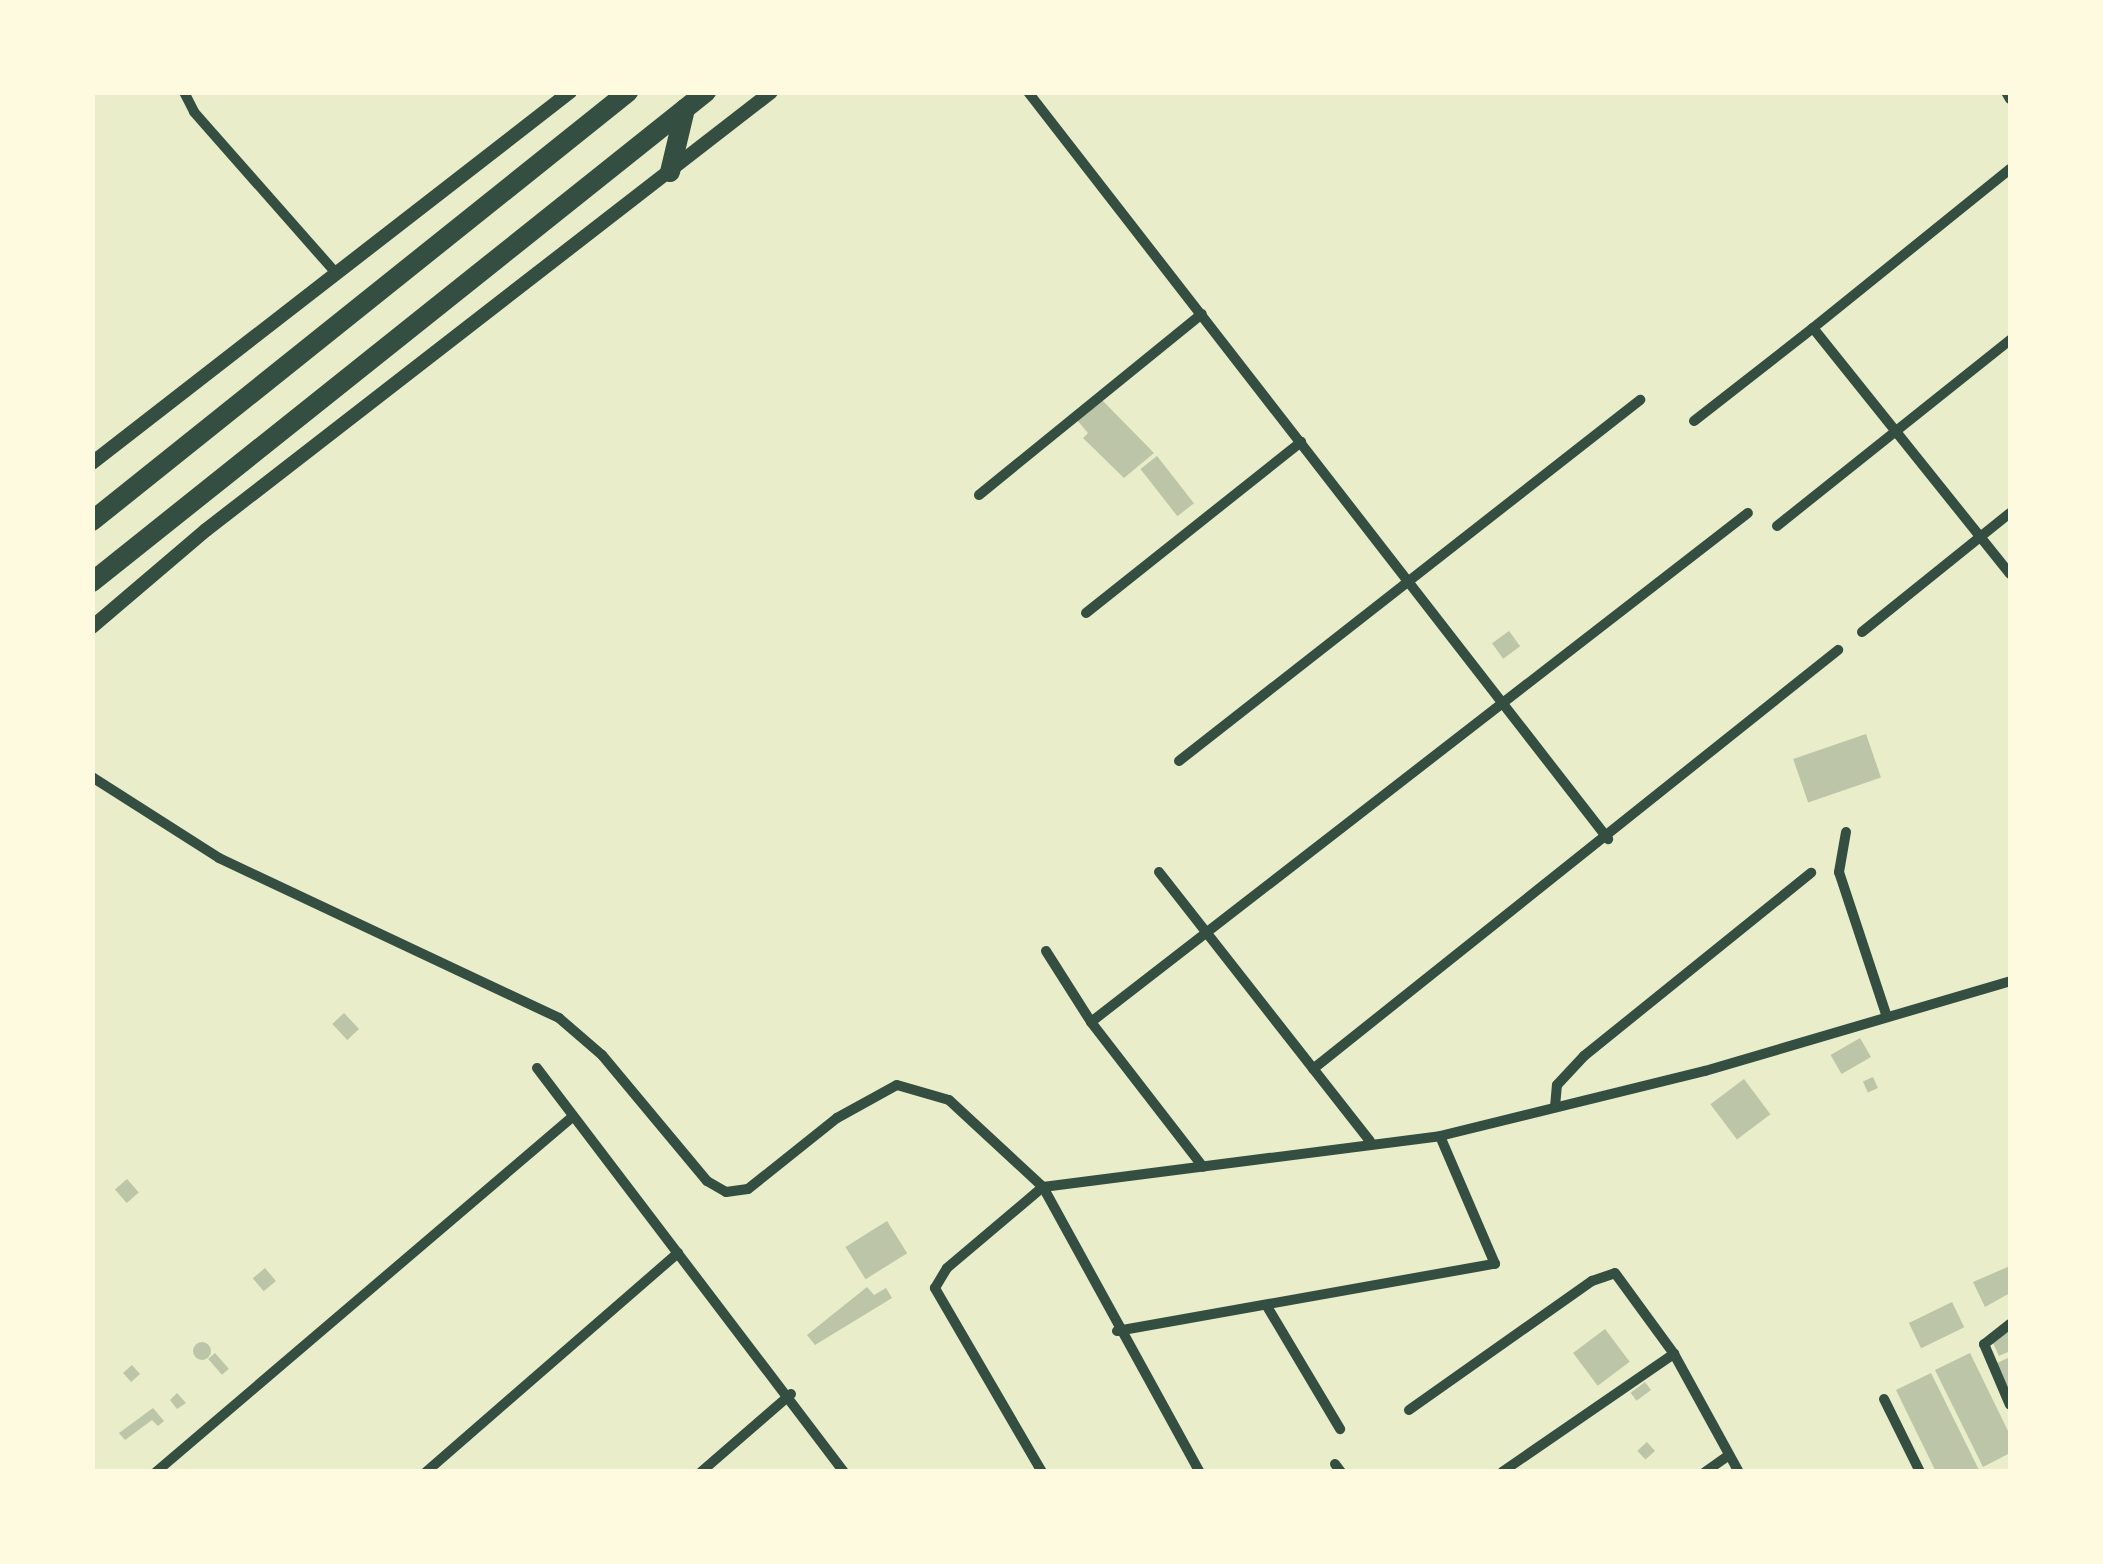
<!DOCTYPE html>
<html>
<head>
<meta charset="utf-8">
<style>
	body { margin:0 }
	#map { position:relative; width:2103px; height:1564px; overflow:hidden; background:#e9edc9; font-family:"DM Sans",sans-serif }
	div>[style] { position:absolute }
	.building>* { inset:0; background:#bcc5a7; transform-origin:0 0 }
	.round { border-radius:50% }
	.minor>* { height:10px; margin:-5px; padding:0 5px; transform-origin:5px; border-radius:5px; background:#344e41 }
	.tertiary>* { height:14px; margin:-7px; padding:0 7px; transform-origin:7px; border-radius:7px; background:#344e41 }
	.trunk>* { height:20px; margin:-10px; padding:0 10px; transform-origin:10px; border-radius:10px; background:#344e41 }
	span { translate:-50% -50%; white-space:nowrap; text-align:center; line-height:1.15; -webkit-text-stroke:8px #fefae0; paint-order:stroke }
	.frame { position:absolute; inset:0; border:95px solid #fefae0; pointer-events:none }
</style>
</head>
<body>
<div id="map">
	<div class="building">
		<i style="clip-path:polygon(1101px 399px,1154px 453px,1124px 478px,1083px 438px,1088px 433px,1077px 420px)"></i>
		<i style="left:1157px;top:456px;width:60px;height:21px;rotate:52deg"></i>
		<i style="left:1509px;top:631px;width:19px;height:21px;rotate:54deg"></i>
		<i style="left:1866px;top:734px;width:46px;height:77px;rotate:71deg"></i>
		<i style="left:344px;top:1013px;width:22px;height:16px;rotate:47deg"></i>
		<i style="left:1860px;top:1038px;width:22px;height:34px;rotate:60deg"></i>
		<i style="left:1873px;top:1077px;width:12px;height:11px;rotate:66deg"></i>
		<i style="left:1744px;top:1079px;width:44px;height:42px;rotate:53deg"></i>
		<i style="left:127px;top:1179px;width:18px;height:16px;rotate:49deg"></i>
		<i style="left:887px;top:1221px;width:38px;height:49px;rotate:58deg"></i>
		<i style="clip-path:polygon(2010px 1266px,2010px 1293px,1985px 1307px,1973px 1282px)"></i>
		<i style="left:265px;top:1268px;width:17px;height:16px;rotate:50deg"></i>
		<i style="clip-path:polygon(867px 1287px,874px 1295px,886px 1288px,892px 1298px,815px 1345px,807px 1335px)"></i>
		<i style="left:1952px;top:1302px;width:28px;height:48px;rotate:64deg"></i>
		<i style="clip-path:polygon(2010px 1328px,2010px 1351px,1999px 1356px,1992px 1341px)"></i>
		<i style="left:1605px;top:1329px;width:41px;height:40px;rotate:53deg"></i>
		<i class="round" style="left:193px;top:1342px;width:18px;height:18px"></i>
		<i style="left:215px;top:1353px;width:21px;height:9px;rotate:49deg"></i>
		<i style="clip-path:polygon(1970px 1353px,2010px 1435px,2010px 1453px,1983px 1467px,1935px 1370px)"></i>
		<i style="clip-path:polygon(2008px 1358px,2010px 1364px,2010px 1394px,1997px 1363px)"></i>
		<i style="left:132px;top:1365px;width:12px;height:12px;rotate:48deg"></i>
		<i style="clip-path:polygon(1931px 1373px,1979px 1470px,1978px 1472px,1936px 1472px,1896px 1390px)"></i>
		<i style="left:1645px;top:1382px;width:10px;height:18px;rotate:53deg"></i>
		<i style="clip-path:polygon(177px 1393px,186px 1403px,177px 1409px,170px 1400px)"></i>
		<i style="clip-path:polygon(153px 1408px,164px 1421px,158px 1426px,152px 1420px,125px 1440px,119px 1433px)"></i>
		<i style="left:1647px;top:1442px;width:12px;height:13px;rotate:48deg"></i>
	</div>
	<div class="minor">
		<i style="left:184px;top:92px;width:22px;rotate:63deg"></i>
		<i style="left:194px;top:112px;width:212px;rotate:48.6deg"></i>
		<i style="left:1028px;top:92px;width:946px;rotate:52.17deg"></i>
		<i style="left:2006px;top:92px;width:8px;rotate:60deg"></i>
		<i style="left:2010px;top:169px;width:253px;rotate:141.1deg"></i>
		<i style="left:1813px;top:328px;width:315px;rotate:51.3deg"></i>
		<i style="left:1694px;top:421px;width:151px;rotate:-38deg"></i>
		<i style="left:979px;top:495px;width:287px;rotate:-39.1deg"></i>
		<i style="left:1777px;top:526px;width:298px;rotate:-38.6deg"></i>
		<i style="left:1086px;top:613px;width:275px;rotate:-38.5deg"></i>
		<i style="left:1862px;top:632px;width:190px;rotate:-38.8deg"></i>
		<i style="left:1179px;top:761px;width:586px;rotate:-38.06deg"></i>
		<i style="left:92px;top:777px;width:151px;rotate:32.5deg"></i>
		<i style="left:219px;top:858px;width:376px;rotate:25.2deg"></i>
		<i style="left:559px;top:1018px;width:57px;rotate:40.7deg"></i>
		<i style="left:602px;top:1055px;width:164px;rotate:50.2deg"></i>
		<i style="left:707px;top:1181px;width:22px;rotate:30deg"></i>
		<i style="left:726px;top:1192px;width:22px;rotate:-8deg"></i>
		<i style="left:748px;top:1189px;width:114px;rotate:-38.6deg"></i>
		<i style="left:837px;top:1118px;width:68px;rotate:-28.8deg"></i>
		<i style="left:897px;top:1085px;width:54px;rotate:16.1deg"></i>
		<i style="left:949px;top:1100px;width:128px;rotate:42.8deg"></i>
		<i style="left:1043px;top:1187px;width:400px;rotate:-7.3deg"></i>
		<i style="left:1440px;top:1136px;width:273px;rotate:-13.8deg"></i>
		<i style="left:1705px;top:1071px;width:318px;rotate:-16.4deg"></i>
		<i style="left:1846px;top:832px;width:41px;rotate:99.9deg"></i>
		<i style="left:1839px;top:872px;width:150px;rotate:71.7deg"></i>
		<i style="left:1159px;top:872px;width:342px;rotate:51.9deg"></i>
		<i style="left:1046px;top:951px;width:84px;rotate:57.6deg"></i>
		<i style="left:1091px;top:1022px;width:183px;rotate:52.3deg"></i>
		<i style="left:1091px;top:1022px;width:831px;rotate:-37.77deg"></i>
		<i style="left:537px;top:1068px;width:507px;rotate:52.77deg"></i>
		<i style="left:1313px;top:1069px;width:672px;rotate:-38.59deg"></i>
		<i style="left:1555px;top:1107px;width:22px;rotate:-85deg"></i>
		<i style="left:1557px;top:1085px;width:40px;rotate:-47deg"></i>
		<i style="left:1584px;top:1056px;width:292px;rotate:-38.9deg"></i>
		<i style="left:1268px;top:1308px;width:141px;rotate:59.2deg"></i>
		<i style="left:2010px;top:1324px;width:33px;rotate:142deg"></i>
		<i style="left:1984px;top:1344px;width:66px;rotate:66.9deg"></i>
		<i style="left:1117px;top:1331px;width:384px;rotate:-10.1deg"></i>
		<i style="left:1495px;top:1264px;width:139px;rotate:-113.3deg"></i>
		<i style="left:1884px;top:1399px;width:81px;rotate:63.7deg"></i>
		<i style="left:1409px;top:1410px;width:224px;rotate:-35.2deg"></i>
		<i style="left:1592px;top:1281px;width:24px;rotate:-19deg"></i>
		<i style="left:1615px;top:1273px;width:100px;rotate:53.9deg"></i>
		<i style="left:1674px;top:1354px;width:135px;rotate:61.2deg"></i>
		<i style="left:1335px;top:1464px;width:10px;rotate:53deg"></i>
		<i style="left:156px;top:1472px;width:545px;rotate:-40.46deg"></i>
		<i style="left:426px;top:1472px;width:334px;rotate:-41deg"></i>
		<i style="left:701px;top:1472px;width:119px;rotate:-40.9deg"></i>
		<i style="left:1042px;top:1472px;width:213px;rotate:-120.2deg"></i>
		<i style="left:935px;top:1288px;width:23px;rotate:-59deg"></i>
		<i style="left:947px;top:1268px;width:126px;rotate:-40.2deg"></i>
		<i style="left:1043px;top:1187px;width:325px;rotate:61.2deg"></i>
		<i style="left:1502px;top:1472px;width:209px;rotate:-34.5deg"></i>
		<i style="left:1705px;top:1472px;width:28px;rotate:-35deg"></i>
	</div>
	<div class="tertiary">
		<i style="left:92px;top:463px;width:605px;rotate:-37.82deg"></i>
		<i style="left:92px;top:627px;width:150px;rotate:-40.4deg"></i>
		<i style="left:206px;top:530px;width:715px;rotate:-37.78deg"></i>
	</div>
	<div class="trunk">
		<i style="left:670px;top:172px;width:65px;rotate:-76.6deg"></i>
		<i style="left:92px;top:521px;width:687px;rotate:-38.67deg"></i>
		<i style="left:92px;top:582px;width:786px;rotate:-38.59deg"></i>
	</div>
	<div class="frame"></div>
</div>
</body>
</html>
